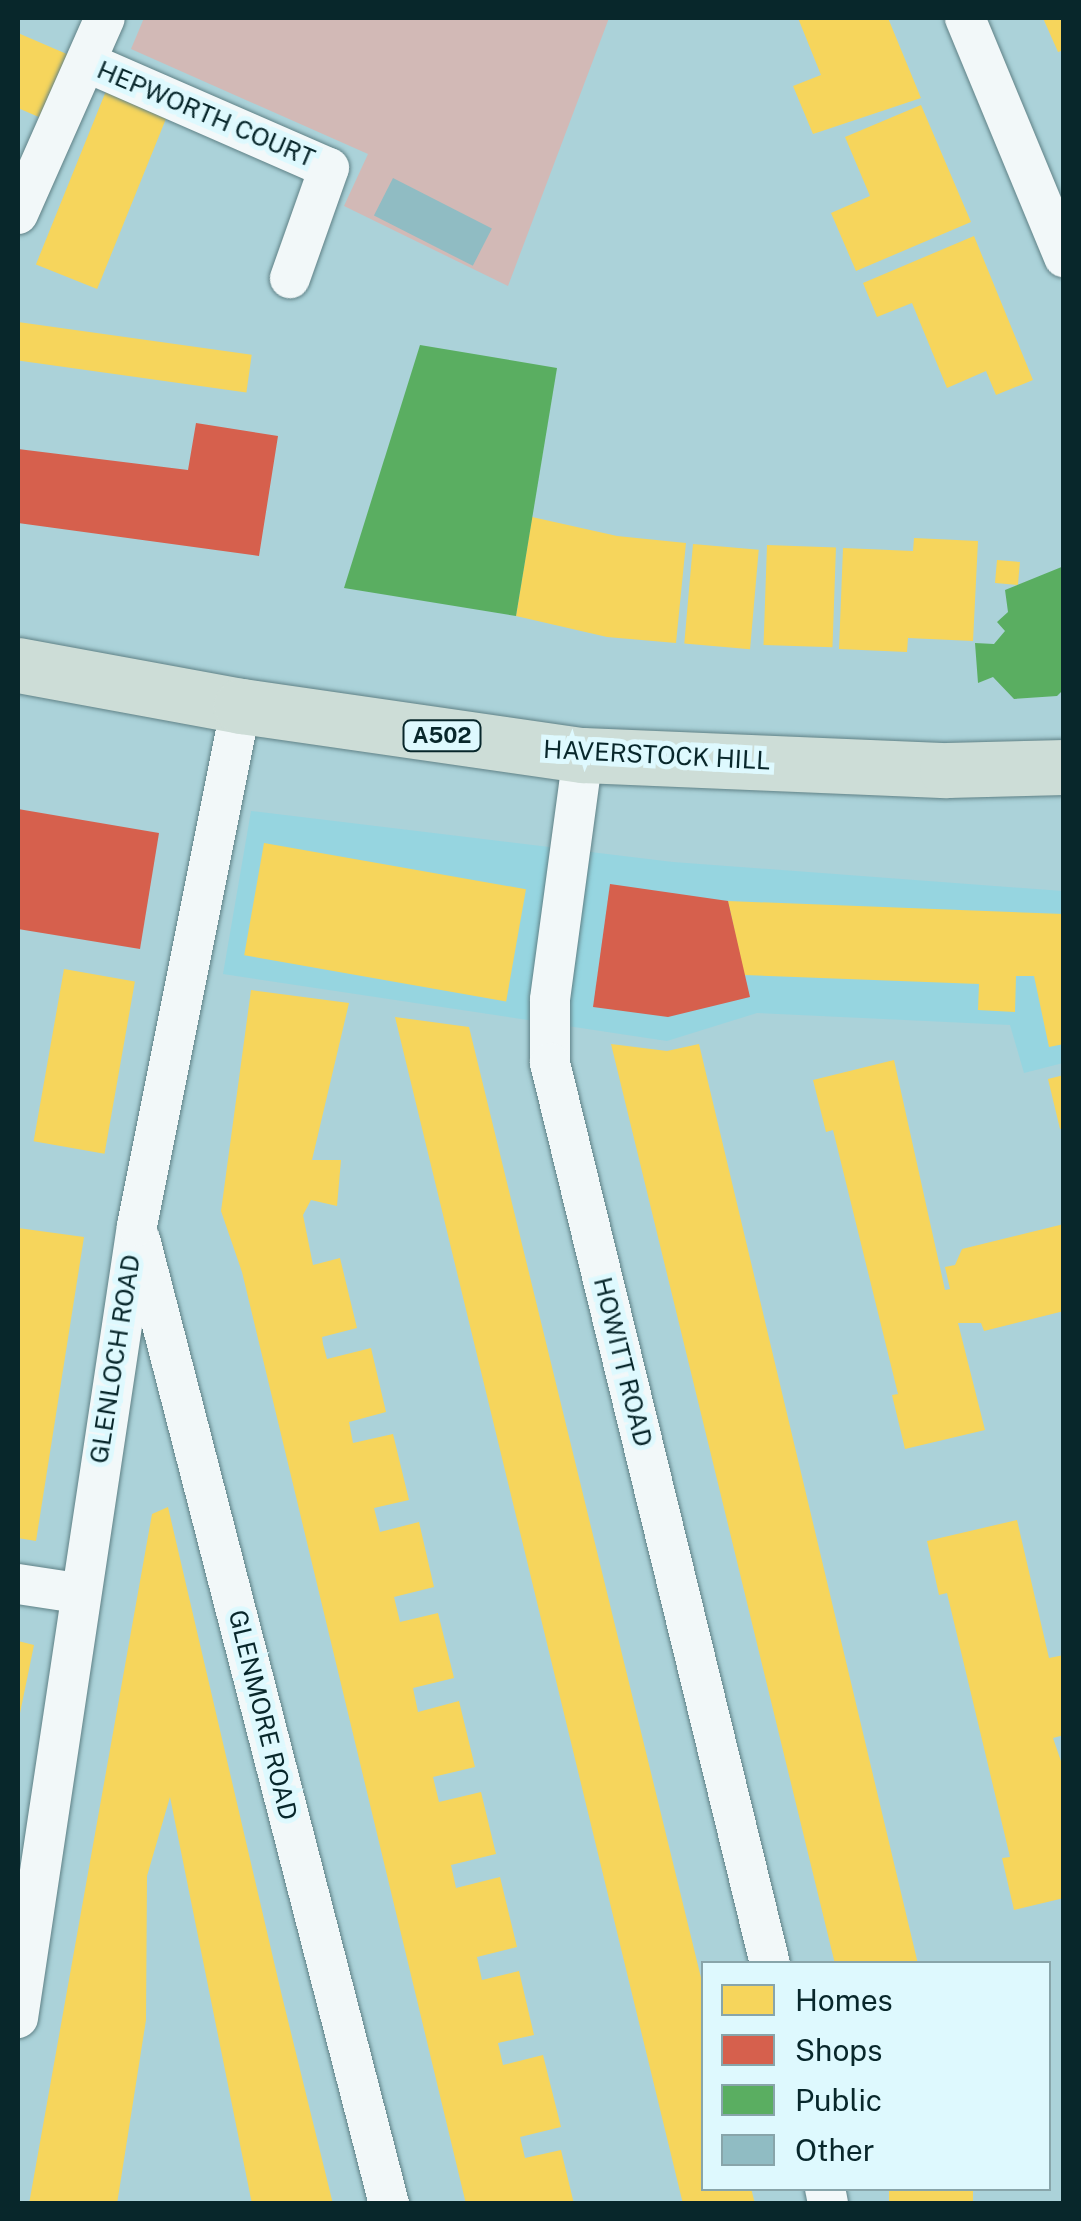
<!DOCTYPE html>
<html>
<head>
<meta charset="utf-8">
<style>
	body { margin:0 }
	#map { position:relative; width:1081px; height:2221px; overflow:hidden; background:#abd2d9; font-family:"Public Sans",sans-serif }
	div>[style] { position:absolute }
	.built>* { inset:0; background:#96d5e0 }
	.green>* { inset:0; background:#d2b9b6 }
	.homes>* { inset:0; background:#f6d55c; transform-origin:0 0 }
	.shops>* { inset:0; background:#d6604d }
	.public>* { inset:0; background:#5aae61 }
	.building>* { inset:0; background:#90bcc3; transform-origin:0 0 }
	.roads { filter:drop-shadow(0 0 2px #5f8186) drop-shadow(0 0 2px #5f8186) }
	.street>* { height:40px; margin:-20px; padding:0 20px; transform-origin:20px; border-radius:20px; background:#f2f8f9 }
	.primary>* { height:55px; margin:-27.5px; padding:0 27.5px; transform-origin:27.5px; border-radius:27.5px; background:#cdddd7 }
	span { translate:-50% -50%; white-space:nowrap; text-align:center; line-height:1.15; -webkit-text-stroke:10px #def9fe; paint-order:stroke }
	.shield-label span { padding:2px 8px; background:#def9fe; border:2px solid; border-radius:8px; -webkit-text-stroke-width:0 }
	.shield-label { font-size:22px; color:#08272b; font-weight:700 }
	.street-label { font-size:25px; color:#08272b }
	.frame { position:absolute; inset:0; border:20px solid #08272b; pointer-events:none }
	.legend { position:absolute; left:701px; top:1961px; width:350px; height:230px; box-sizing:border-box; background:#def9fe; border:2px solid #88a5aa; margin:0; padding:12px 18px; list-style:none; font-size:30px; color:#08272b }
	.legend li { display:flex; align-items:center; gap:20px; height:50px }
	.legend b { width:50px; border:2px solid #88a5aa }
</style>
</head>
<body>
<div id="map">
	<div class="built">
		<i style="clip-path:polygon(251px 811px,673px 862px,1063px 891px,1063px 1063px,1024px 1073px,1010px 1025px,757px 1013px,667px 1041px,223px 974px)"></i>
	</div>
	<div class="green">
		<i style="clip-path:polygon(144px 18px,609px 18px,508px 286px,344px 206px,368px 154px,131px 49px)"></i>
	</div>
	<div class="homes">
		<i style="clip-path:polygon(798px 18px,888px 18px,921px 98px,813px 134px,793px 86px,821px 75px)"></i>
		<i style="clip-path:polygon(1043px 18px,1064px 18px,1064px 50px,1058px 52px)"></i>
		<i style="clip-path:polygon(18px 33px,69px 55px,41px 118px,18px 108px)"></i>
		<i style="left:106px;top:91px;width:66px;height:187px;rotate:22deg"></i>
		<i style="clip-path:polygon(921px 105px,971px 222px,856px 271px,831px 213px,870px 196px,845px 137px)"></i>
		<i style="clip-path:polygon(974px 236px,1033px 380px,996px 395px,986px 371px,947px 388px,912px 303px,877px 317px,863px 283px)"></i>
		<i style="left:18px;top:322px;width:236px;height:38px;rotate:8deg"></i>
		<i style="clip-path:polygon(532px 517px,617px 536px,686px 543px,676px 643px,607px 637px,516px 616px)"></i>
		<i style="clip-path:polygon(914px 538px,978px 541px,973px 641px,908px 638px,907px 652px,839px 649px,843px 548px,913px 551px)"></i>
		<i style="left:693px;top:544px;width:66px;height:100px;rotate:5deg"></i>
		<i style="left:767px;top:545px;width:69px;height:100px;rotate:2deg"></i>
		<i style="left:997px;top:560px;width:23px;height:23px;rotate:5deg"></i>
		<i style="left:264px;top:843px;width:266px;height:114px;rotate:10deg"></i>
		<i style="clip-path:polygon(728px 901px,1064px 914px,1064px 1044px,1049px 1047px,1034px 976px,1016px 976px,1015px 1012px,978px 1010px,979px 984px,744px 975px)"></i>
		<i style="left:64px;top:969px;width:72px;height:175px;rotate:10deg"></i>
		<i style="clip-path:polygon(251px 990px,349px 1003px,312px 1160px,341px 1160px,337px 1206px,311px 1200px,303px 1215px,313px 1265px,340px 1258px,357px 1328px,322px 1337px,323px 1344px,327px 1359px,371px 1348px,386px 1412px,349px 1422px,353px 1443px,393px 1434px,409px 1500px,374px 1508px,380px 1532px,419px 1522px,434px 1587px,394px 1597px,400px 1622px,438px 1613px,454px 1678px,413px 1688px,418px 1712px,459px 1701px,475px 1767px,433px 1777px,439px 1802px,481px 1792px,496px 1854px,451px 1865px,456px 1888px,500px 1877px,517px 1947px,477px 1957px,482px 1980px,519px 1971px,534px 2035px,498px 2043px,503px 2065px,543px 2055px,561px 2127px,520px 2137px,525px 2158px,561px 2150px,574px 2204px,466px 2204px,242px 1272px,221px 1211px)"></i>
		<i style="clip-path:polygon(395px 1017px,469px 1027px,704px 1990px,704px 2188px,751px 2188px,755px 2204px,683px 2204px)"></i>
		<i style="clip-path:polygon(611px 1044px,667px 1051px,699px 1044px,918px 1964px,835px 1964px)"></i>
		<i style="clip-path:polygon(894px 1060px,945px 1290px,950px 1289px,945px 1267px,955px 1265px,962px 1249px,1064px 1224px,1064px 1311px,984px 1331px,981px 1323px,958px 1323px,985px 1430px,905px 1449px,892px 1395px,898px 1394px,833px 1130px,826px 1132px,813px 1080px)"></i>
		<i style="clip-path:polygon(1064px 1075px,1064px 1128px,1060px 1129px,1048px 1079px)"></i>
		<i style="clip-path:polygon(18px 1228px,84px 1237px,36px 1541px,18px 1538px)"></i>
		<i style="clip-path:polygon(168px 1507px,281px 1992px,333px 2204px,252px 2204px,170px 1797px,147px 1876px,146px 2020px,117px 2204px,29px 2204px,152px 1514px)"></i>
		<i style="clip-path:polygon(1017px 1520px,1049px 1658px,1064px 1655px,1064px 1735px,1053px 1738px,1064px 1770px,1064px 1898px,1014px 1910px,1002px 1858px,1010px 1857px,947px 1593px,939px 1595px,927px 1541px)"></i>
		<i style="clip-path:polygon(18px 1641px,34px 1645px,19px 1718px,18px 1717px)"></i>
		<i style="left:889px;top:2188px;width:84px;height:16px"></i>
	</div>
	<div class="shops">
		<i style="clip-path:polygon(196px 423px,278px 436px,259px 556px,18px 523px,18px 449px,188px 470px)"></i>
		<i style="clip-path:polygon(18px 809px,159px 833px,140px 949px,18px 929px)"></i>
		<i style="clip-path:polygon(610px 884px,728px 901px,750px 997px,668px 1017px,593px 1007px)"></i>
	</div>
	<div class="public">
		<i style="clip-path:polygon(420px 345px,557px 368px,516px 616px,344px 588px)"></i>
		<i style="clip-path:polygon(1064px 566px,1064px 689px,1057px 696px,1014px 699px,993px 677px,978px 683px,975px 643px,994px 644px,1005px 631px,997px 622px,1008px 612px,1005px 590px)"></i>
	</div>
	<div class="building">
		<i style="left:393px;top:178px;width:111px;height:42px;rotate:27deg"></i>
	</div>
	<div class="roads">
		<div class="street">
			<i style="left:965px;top:18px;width:259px;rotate:67.5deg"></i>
			<i style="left:86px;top:62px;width:265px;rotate:23.6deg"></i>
			<i style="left:329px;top:168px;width:117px;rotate:109.5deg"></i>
			<i style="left:18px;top:214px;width:214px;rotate:-66.1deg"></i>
			<i style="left:583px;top:755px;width:247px;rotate:97.7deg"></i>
			<i style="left:550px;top:1000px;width:63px;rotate:90deg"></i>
			<i style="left:550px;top:1063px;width:927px;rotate:76.28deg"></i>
			<i style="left:140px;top:1239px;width:997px;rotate:75.53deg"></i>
			<i style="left:18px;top:1584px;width:60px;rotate:8.7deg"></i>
			<i style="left:18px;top:2018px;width:801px;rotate:-81.46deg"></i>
			<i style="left:137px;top:1226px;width:530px;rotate:-78.69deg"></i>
			<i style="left:825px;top:2188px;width:16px;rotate:79deg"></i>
		</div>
		<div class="primary">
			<i style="left:18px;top:665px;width:227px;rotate:10.4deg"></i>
			<i style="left:241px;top:706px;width:345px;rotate:8.2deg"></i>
			<i style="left:583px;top:755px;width:364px;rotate:2.4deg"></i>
			<i style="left:947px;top:770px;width:117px;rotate:-1.5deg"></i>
		</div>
	</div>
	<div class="shield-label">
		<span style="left:442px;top:736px">A502</span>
	</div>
	<div class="street-label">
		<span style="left:206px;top:114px;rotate:23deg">HEPWORTH COURT</span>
		<span style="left:657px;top:755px;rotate:3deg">HAVERSTOCK HILL</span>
		<span style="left:115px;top:1359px;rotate:-81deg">GLENLOCH ROAD</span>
		<span style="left:623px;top:1362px;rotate:76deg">HOWITT ROAD</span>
		<span style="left:263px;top:1715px;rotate:76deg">GLENMORE ROAD</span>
	</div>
	<div class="frame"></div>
	<ul class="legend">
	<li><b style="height:28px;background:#f6d55c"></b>Homes</li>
	<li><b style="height:28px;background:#d6604d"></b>Shops</li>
	<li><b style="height:28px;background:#5aae61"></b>Public</li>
	<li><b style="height:28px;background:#90bcc3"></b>Other</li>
	</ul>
</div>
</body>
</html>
